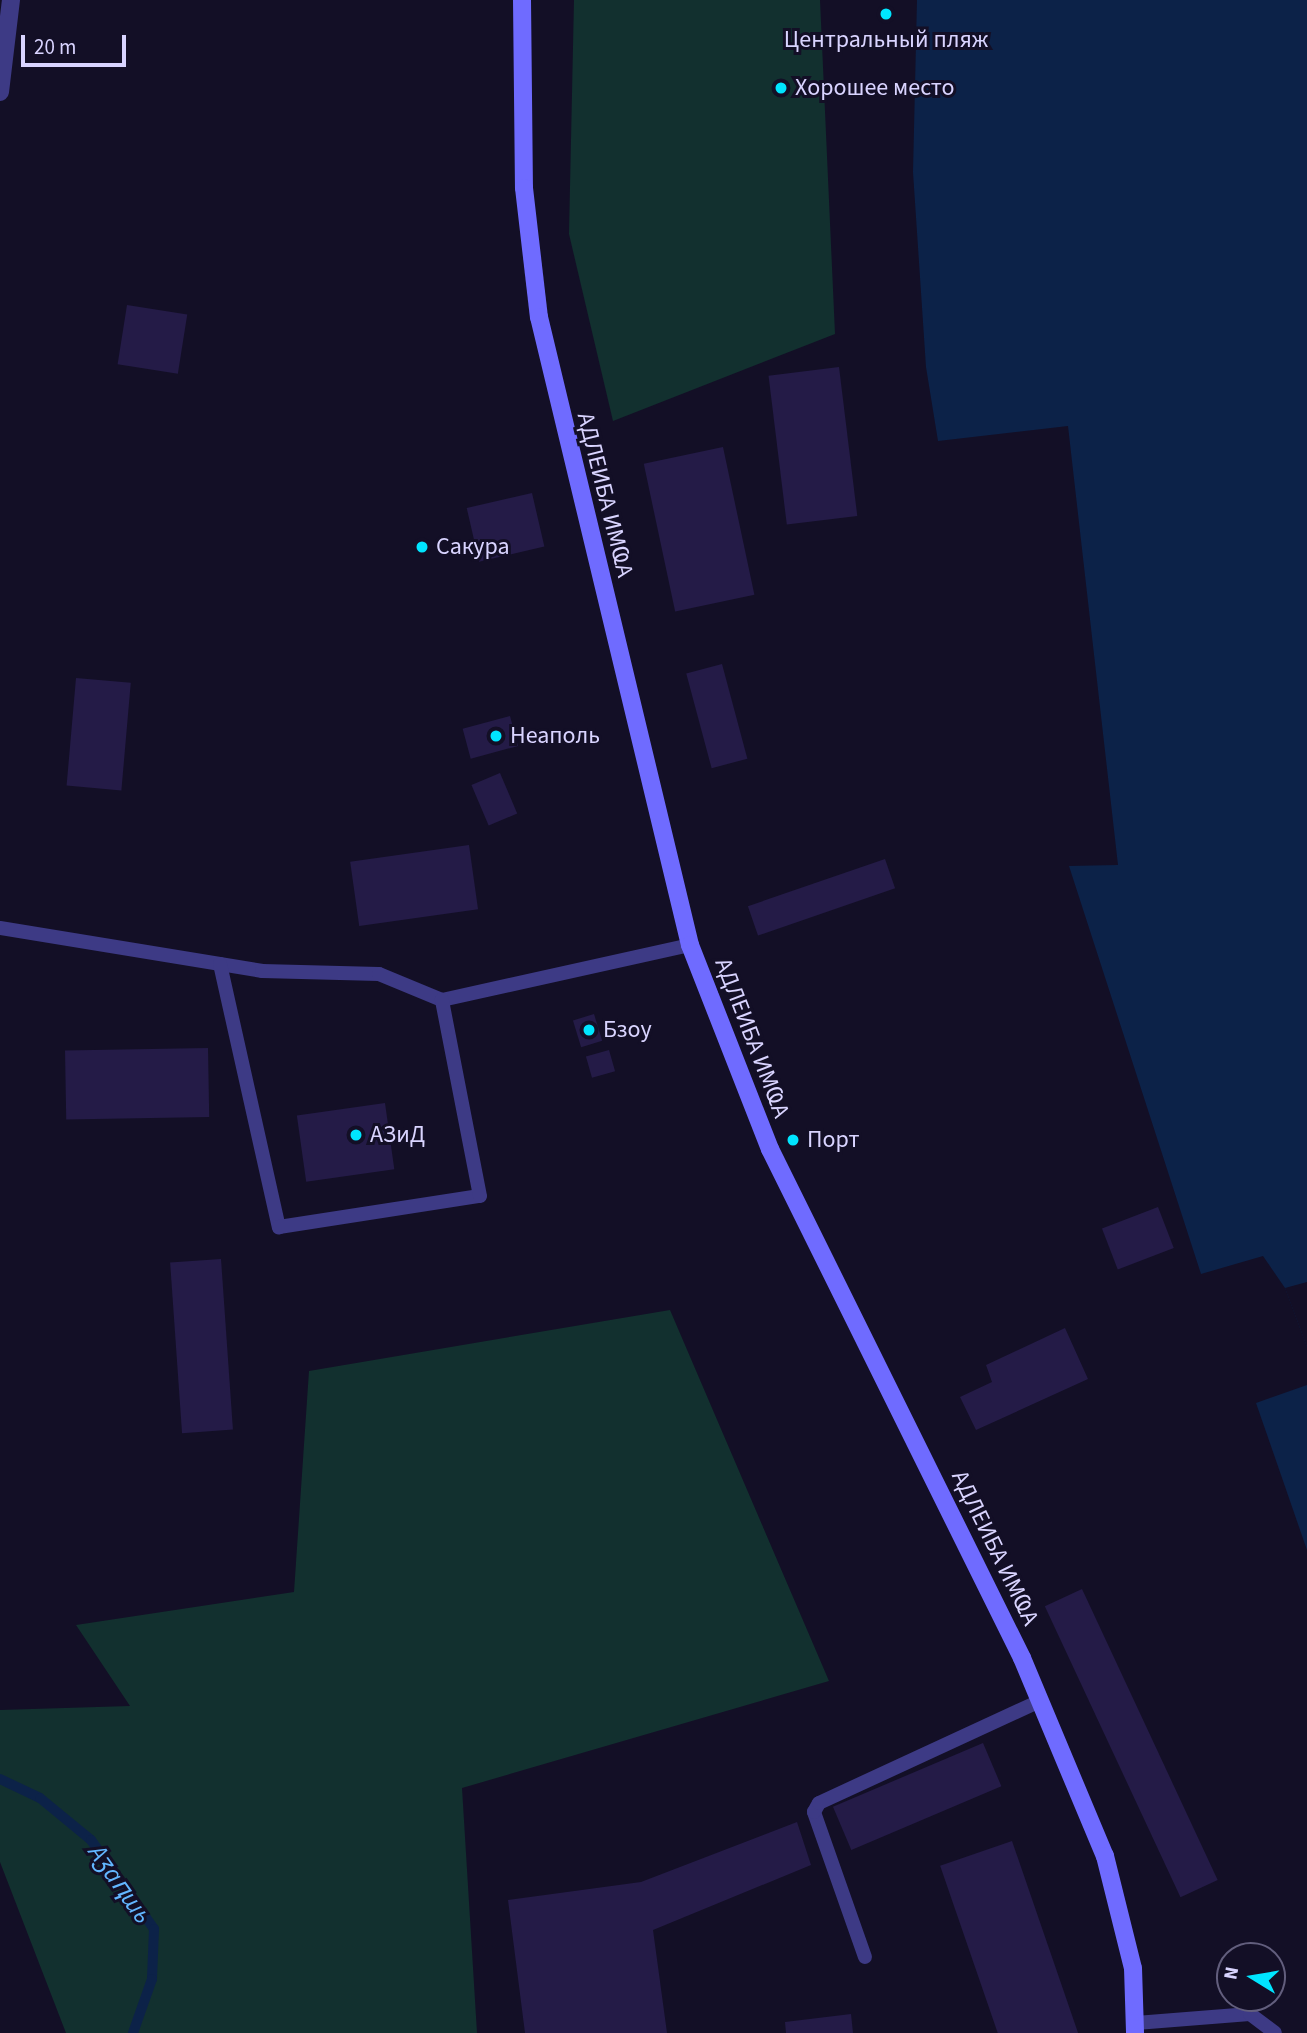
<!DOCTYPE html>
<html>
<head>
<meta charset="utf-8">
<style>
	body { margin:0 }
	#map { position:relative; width:1307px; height:2033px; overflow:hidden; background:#130f26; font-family:"Source Sans 3",sans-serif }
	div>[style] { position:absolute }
	.green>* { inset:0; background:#12302f }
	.water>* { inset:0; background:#0c2248 }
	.pier>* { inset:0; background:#130f26 }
	.stream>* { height:10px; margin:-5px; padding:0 5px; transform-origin:5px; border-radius:5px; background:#0c2248 }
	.building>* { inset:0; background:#241b47; transform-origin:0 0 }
	.service>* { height:14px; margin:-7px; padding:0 7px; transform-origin:7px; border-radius:7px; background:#3d3a85 }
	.minor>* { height:18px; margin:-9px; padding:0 9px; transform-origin:9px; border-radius:9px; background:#3d3a85 }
	.secondary>* { height:18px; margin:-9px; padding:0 9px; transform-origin:9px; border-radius:9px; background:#6f6bff }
	.dots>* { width:19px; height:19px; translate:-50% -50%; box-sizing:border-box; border:4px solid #130f26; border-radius:50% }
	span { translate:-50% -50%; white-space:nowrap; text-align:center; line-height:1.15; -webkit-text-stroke:6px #130f26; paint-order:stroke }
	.poi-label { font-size:24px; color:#d9d4ff }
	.left { translate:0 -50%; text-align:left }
	.street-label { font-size:24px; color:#d9d4ff }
	.water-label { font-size:26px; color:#62b6ff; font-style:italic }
	.north { position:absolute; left:1216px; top:1942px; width:70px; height:70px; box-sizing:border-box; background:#130f26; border:2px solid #625e7d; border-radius:50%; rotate:281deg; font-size:19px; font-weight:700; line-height:28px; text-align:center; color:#d9d4ff }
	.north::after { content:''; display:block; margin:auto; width:24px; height:32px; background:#00e5ff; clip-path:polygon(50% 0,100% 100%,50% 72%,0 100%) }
	.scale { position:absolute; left:21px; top:35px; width:105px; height:32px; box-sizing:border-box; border:4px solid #d9d4ff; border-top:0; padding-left:9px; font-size:21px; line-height:24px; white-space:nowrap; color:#d9d4ff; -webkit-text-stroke:5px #130f26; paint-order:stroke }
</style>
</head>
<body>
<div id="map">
	<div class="green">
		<i style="clip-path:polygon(574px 0,820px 0,835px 334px,613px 421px,569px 234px)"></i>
		<i style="clip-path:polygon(670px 1310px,829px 1681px,462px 1788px,477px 2033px,66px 2033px,0 1862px,0 1710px,130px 1706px,76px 1625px,294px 1592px,309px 1371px)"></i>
	</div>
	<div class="water">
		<i style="clip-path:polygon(917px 0,1307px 0,1307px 1347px,1285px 1288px,1263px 1256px,1201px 1274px,1069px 866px,1118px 865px,1068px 426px,938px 441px,926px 367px,913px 172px)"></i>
		<i style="clip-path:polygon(1307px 1385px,1307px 1550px,1256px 1403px)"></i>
	</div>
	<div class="pier">
		<i style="clip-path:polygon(1307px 1282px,1307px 1347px,1285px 1288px)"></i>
	</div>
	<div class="stream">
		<i style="left:0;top:1779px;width:44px;rotate:25.4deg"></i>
		<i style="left:40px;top:1798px;width:66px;rotate:39.5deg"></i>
		<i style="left:91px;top:1840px;width:109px;rotate:54.7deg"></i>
		<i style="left:154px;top:1929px;width:50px;rotate:92.3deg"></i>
		<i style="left:152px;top:1979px;width:57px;rotate:109.4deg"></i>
	</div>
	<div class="building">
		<i style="left:127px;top:305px;width:61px;height:60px;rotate:9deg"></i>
		<i style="left:839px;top:367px;width:150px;height:71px;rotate:83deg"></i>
		<i style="left:723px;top:447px;width:151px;height:81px;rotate:78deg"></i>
		<i style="left:532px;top:493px;width:55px;height:67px;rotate:77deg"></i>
		<i style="left:722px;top:664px;width:98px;height:37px;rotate:75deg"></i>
		<i style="left:76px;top:678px;width:55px;height:108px;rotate:5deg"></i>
		<i style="left:510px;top:716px;width:31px;height:49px;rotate:75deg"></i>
		<i style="left:500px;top:773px;width:44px;height:31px;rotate:67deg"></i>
		<i style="left:469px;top:845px;width:65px;height:120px;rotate:82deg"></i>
		<i style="left:885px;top:859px;width:31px;height:145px;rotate:71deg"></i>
		<i style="left:594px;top:1014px;width:28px;height:22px;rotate:73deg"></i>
		<i style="left:208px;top:1048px;width:69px;height:143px;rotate:89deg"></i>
		<i style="left:609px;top:1050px;width:22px;height:24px;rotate:74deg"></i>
		<i style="left:385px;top:1103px;width:67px;height:89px;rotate:82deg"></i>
		<i style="left:1158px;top:1207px;width:44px;height:60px;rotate:69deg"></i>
		<i style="left:221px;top:1259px;width:171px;height:51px;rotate:86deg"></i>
		<i style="clip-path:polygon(1065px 1328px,1088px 1379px,976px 1430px,960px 1397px,992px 1382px,986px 1365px)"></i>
		<i style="left:1082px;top:1589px;width:321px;height:41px;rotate:65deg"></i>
		<i style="left:983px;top:1743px;width:47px;height:163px;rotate:67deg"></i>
		<i style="clip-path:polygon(797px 1822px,811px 1865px,653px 1930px,667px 2033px,525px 2033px,508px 1900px,641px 1882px)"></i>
		<i style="left:1012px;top:1841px;width:203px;height:76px;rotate:71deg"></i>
		<i style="clip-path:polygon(851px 2014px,853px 2033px,786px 2033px,785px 2022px)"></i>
	</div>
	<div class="service">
		<i style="left:0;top:928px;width:266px;rotate:9.3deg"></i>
		<i style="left:262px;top:971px;width:117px;rotate:1.5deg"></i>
		<i style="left:379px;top:974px;width:68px;rotate:22.4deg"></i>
		<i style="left:442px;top:1000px;width:254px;rotate:-12.5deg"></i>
		<i style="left:220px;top:964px;width:270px;rotate:77.4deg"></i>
		<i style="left:279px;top:1227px;width:203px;rotate:-8.8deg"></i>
		<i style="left:480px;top:1196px;width:200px;rotate:-101deg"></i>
		<i style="left:865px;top:1957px;width:154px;rotate:-109.4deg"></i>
		<i style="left:814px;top:1812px;width:10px;rotate:-61deg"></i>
		<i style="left:819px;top:1803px;width:243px;rotate:-24.8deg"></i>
		<i style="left:1136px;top:2023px;width:114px;rotate:-4.5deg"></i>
		<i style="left:1250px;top:2014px;width:31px;rotate:37deg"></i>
	</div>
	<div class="minor">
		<i style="left:0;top:92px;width:93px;rotate:-83.2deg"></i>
	</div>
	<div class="secondary">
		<i style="left:522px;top:0;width:188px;rotate:89.4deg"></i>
		<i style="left:524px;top:188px;width:130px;rotate:83.4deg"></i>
		<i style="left:539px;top:317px;width:646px;rotate:76.48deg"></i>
		<i style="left:690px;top:945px;width:219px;rotate:68.6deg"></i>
		<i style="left:770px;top:1149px;width:568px;rotate:63.66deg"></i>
		<i style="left:1022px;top:1658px;width:215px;rotate:67.3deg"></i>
		<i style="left:1105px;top:1856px;width:115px;rotate:76deg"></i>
		<i style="left:1133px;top:1968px;width:65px;rotate:88.2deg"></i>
	</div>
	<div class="dots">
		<i style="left:886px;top:14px;background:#00e5ff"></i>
		<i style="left:781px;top:88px;background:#00e5ff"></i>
		<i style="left:422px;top:547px;background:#00e5ff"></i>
		<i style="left:496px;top:736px;background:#00e5ff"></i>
		<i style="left:589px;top:1030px;background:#00e5ff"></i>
		<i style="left:356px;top:1135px;background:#00e5ff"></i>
		<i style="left:793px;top:1140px;background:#00e5ff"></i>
	</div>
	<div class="poi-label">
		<span style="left:886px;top:40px">Центральный пляж</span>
		<span class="left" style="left:795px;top:88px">Хорошее место</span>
		<span class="left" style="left:436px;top:547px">Сакура</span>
		<span class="left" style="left:510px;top:736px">Неаполь</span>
		<span class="left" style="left:603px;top:1030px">Бзоу</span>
		<span class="left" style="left:370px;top:1135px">АЗиД</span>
		<span class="left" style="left:807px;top:1140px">Порт</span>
	</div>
	<div class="street-label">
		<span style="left:605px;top:495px;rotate:76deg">АДЛЕИБА ИМҨА</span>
		<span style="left:752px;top:1038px;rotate:69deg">АДЛЕИБА ИМҨА</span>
		<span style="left:995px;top:1548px;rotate:64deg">АДЛЕИБА ИМҨА</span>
	</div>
	<div class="water-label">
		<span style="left:120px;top:1884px;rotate:55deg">Аӡаԥшь</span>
	</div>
	<div class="north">N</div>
	<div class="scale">20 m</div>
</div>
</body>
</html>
